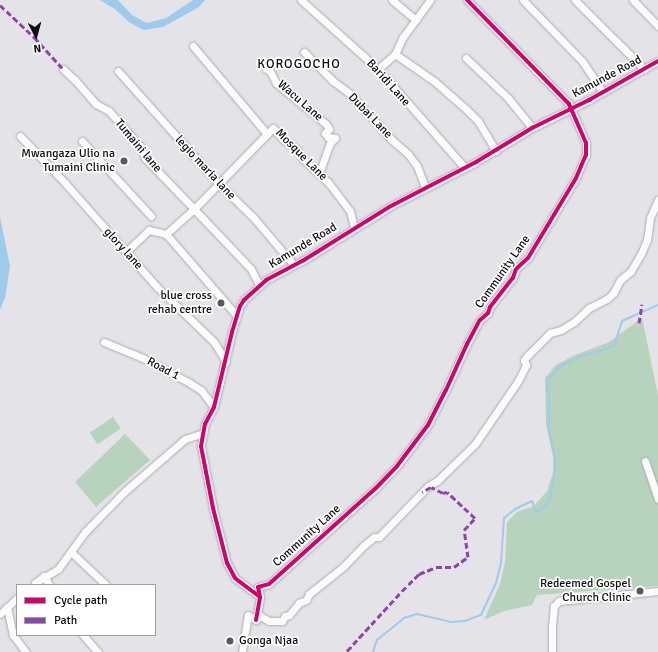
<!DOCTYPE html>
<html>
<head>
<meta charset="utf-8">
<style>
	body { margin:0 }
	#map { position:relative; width:658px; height:652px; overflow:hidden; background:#e3e3e8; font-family:Signika,sans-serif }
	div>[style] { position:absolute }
	.green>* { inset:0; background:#b7d3be; transform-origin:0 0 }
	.water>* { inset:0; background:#a0caeb }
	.stream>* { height:2px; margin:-1px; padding:0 1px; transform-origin:1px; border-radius:1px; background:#a0caeb }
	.roads { filter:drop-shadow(0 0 1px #acabb0) drop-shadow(0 0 1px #acabb0) }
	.minor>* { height:7px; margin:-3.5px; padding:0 3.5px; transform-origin:3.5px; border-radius:3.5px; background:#fbfbfc }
	.quiet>* { height:3px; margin-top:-1.5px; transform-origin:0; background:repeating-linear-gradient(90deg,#8e44ad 0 6px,transparent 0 9px) }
	.cycleway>* { height:4px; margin:-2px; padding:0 2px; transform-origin:2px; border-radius:2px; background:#d6006c }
	.dots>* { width:11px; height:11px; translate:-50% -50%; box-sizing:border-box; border:2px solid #fff; border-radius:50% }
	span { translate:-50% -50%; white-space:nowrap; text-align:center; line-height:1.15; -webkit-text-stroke:3.5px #fff; paint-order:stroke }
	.street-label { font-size:12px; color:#0f0e11 }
	.poi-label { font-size:12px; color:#0f0e11 }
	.right { translate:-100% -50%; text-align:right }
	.left { translate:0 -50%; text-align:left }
	.neighbourhood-label { font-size:13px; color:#0f0e11; letter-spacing:1px }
	.legend { position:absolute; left:16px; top:584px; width:140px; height:52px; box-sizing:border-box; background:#fff; border:1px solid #9f9fa0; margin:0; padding:5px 7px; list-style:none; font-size:12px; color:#0f0e11 }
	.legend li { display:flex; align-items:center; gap:8px; height:20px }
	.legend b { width:20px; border:1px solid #9f9fa0 }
	.north { position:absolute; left:16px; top:16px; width:40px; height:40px; -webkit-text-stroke:3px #fff; paint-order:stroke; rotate:174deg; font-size:11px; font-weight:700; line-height:16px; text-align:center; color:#0f0e11 }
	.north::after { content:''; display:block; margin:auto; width:14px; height:18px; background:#0f0e11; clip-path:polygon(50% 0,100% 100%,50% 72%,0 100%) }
</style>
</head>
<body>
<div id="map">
	<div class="green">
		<i style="clip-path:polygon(642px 318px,658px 395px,658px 586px,537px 595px,532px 605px,504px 611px,484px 620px,500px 584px,505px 563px,507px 522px,517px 512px,534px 506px,547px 491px,553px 473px,553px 456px,546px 425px,545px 378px,556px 365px,573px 356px,609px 342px)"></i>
		<i style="left:113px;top:417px;width:14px;height:28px;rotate:56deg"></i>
		<i style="clip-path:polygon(125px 434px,150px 460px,98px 505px,97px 508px,75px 482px)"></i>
	</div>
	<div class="water">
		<i style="clip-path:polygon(100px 0,118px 0,132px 15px,147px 23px,166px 18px,193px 0,205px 0,199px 7px,163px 27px,143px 30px,129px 22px,116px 10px)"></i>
		<i style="clip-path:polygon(0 217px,10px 266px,5px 298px,0 310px)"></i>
	</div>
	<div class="stream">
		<i style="left:373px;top:652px;width:13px;rotate:-72deg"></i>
		<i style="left:377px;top:640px;width:35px;rotate:-39deg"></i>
		<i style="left:404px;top:618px;width:14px;rotate:-17deg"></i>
		<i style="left:417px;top:614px;width:35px;rotate:13deg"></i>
		<i style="left:451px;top:622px;width:14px;rotate:-4deg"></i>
		<i style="left:465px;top:621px;width:17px;rotate:-21deg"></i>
		<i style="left:481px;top:615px;width:35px;rotate:-65deg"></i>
		<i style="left:496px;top:583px;width:21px;rotate:-76deg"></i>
		<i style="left:501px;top:563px;width:45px;rotate:-86.2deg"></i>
		<i style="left:504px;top:518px;width:14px;rotate:-39deg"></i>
		<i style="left:515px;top:509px;width:19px;rotate:-25deg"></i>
		<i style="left:532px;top:501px;width:13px;rotate:72deg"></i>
		<i style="left:536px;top:513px;width:14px;rotate:-39deg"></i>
		<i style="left:547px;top:504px;width:10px;rotate:-66deg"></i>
		<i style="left:551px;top:495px;width:32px;rotate:-81deg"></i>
		<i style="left:556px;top:463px;width:34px;rotate:-102deg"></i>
		<i style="left:549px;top:430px;width:35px;rotate:-90deg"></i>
		<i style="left:549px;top:395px;width:6px;rotate:-108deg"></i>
		<i style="left:547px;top:389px;width:10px;rotate:-79deg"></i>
		<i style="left:549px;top:379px;width:19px;rotate:-47deg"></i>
		<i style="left:562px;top:365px;width:17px;rotate:-25deg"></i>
		<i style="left:577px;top:358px;width:39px;rotate:-18deg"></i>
		<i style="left:614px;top:346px;width:26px;rotate:-72deg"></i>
		<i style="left:622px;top:321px;width:39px;rotate:-24deg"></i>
	</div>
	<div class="roads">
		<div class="minor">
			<i style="left:301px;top:0;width:103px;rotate:41.9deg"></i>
			<i style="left:378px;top:69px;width:130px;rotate:48.7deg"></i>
			<i style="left:392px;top:0;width:31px;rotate:40deg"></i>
			<i style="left:523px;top:0;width:85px;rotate:46deg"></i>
			<i style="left:582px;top:61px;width:37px;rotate:56deg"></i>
			<i style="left:575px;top:0;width:98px;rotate:45deg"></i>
			<i style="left:633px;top:0;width:36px;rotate:46deg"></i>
			<i style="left:193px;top:46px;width:115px;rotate:49.9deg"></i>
			<i style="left:267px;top:134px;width:8px;rotate:-45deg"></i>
			<i style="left:273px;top:128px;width:15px;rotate:48deg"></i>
			<i style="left:283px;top:139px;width:18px;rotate:38deg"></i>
			<i style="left:297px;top:150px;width:11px;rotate:56deg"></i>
			<i style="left:303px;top:159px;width:34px;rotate:43deg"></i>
			<i style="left:328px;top:182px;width:36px;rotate:53deg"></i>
			<i style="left:350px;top:211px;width:16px;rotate:76deg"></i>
			<i style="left:304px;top:52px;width:41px;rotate:45deg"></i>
			<i style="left:333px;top:81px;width:21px;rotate:37deg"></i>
			<i style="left:350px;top:94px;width:62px;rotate:47.6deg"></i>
			<i style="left:392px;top:140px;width:21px;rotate:41deg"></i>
			<i style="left:408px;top:154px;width:15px;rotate:53deg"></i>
			<i style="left:417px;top:166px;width:22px;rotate:69deg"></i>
			<i style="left:395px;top:54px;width:47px;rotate:34.7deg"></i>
			<i style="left:434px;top:81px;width:43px;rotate:41.2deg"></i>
			<i style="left:466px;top:109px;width:17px;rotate:45deg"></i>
			<i style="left:478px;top:121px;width:35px;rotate:59deg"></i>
			<i style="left:466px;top:58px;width:58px;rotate:43.6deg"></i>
			<i style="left:508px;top:98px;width:38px;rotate:51deg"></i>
			<i style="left:63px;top:69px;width:16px;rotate:43deg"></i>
			<i style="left:75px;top:80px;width:32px;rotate:49deg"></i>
			<i style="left:96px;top:104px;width:15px;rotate:28deg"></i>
			<i style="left:109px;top:111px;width:47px;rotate:48.5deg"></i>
			<i style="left:140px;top:146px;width:13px;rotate:67deg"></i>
			<i style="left:145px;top:158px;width:71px;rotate:46.1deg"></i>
			<i style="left:266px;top:69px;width:4px;rotate:27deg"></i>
			<i style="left:270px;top:71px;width:13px;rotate:63deg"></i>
			<i style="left:276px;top:83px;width:65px;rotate:39.4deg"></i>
			<i style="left:326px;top:124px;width:6px;rotate:59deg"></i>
			<i style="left:329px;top:129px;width:6px;rotate:135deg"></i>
			<i style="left:325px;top:133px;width:5px;rotate:53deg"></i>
			<i style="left:328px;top:137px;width:7px;rotate:8deg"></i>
			<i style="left:335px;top:138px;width:7px;rotate:135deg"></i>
			<i style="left:330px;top:143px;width:27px;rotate:110deg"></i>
			<i style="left:321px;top:168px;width:4px;rotate:153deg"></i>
			<i style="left:378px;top:69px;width:23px;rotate:-41deg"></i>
			<i style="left:395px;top:54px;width:19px;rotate:-65deg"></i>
			<i style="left:403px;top:37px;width:46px;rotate:-53.9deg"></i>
			<i style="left:118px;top:71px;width:150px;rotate:48.2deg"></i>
			<i style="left:218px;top:183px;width:49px;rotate:44.2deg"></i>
			<i style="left:253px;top:217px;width:62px;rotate:49.6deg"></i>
			<i style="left:20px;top:136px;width:65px;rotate:46.2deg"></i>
			<i style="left:65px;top:183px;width:139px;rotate:48.5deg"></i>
			<i style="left:157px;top:287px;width:79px;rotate:44deg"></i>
			<i style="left:214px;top:342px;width:23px;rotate:59deg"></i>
			<i style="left:82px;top:141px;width:102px;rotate:47.4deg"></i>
			<i style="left:194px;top:209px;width:83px;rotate:46.5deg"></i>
			<i style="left:251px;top:269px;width:18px;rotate:63deg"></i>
			<i style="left:166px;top:234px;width:108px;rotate:49.1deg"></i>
			<i style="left:126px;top:252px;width:32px;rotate:-44deg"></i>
			<i style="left:149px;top:230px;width:17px;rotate:13deg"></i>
			<i style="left:166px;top:234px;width:38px;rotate:-42deg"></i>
			<i style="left:194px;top:209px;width:105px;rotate:-45.8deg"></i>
			<i style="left:104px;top:342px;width:42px;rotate:22.3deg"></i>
			<i style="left:143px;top:358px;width:51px;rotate:28.1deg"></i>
			<i style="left:188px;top:382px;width:15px;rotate:32deg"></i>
			<i style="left:201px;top:390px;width:21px;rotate:53deg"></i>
			<i style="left:645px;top:461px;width:40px;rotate:71.1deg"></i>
			<i style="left:71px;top:552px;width:48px;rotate:43.3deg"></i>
			<i style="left:44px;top:576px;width:11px;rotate:142deg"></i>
			<i style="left:35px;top:583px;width:27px;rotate:-31deg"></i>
			<i style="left:58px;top:569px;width:46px;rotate:-53.9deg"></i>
			<i style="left:85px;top:532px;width:56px;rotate:-45.7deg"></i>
			<i style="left:124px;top:492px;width:81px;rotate:-41deg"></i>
			<i style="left:185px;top:439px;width:19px;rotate:-18deg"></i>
			<i style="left:44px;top:576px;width:10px;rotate:61deg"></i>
			<i style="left:260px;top:597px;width:31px;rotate:-143deg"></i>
			<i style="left:235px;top:578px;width:17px;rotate:-118deg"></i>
			<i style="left:227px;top:563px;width:57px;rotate:-104.3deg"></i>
			<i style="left:213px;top:508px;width:63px;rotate:-101deg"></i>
			<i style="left:201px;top:446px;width:22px;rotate:-80deg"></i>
			<i style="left:205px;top:424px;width:19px;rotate:-62deg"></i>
			<i style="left:214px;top:407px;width:77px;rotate:-76.5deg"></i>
			<i style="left:232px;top:332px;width:27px;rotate:-73deg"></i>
			<i style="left:240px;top:306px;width:7px;rotate:-56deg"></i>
			<i style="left:244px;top:300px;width:30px;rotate:-42deg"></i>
			<i style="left:266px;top:280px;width:43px;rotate:-27.8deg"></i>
			<i style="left:304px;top:260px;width:100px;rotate:-31.9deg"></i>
			<i style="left:389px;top:207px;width:98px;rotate:-27.3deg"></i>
			<i style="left:476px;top:162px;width:66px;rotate:-31.3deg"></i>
			<i style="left:532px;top:128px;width:64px;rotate:-26.2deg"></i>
			<i style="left:589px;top:100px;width:79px;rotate:-29.5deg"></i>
			<i style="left:7px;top:607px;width:29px;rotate:78deg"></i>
			<i style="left:13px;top:635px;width:21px;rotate:53deg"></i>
			<i style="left:0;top:614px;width:23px;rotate:-43deg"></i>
			<i style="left:256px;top:620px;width:23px;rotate:-80deg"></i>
			<i style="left:260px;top:597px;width:10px;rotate:-101deg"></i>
			<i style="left:258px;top:587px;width:11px;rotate:-15deg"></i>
			<i style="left:269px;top:584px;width:144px;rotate:-41.9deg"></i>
			<i style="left:376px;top:488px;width:30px;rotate:-46deg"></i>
			<i style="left:397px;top:466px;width:51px;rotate:-52.9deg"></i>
			<i style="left:428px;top:425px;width:39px;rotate:-63deg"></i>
			<i style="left:446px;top:390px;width:51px;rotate:-65.5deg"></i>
			<i style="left:467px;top:344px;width:27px;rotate:-62deg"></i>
			<i style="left:480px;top:320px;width:11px;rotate:-41deg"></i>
			<i style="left:488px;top:313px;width:6px;rotate:-72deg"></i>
			<i style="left:490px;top:307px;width:37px;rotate:-52deg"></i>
			<i style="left:513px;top:278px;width:9px;rotate:-72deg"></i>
			<i style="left:516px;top:269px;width:16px;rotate:-43deg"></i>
			<i style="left:528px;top:258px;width:93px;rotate:-59deg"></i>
			<i style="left:576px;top:178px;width:25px;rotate:-67deg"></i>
			<i style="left:586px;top:155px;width:12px;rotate:-90deg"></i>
			<i style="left:586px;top:143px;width:43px;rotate:-113.6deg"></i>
			<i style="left:569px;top:104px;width:146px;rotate:-134.4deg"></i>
			<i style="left:256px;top:620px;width:6px;rotate:-45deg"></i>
			<i style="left:260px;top:616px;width:10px;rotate:29deg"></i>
			<i style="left:269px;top:621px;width:13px"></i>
			<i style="left:282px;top:621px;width:6px;rotate:-59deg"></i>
			<i style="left:285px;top:616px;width:4px;rotate:-14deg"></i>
			<i style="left:289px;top:615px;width:16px;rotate:-50deg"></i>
			<i style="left:299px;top:603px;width:8px;rotate:-23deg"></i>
			<i style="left:306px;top:600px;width:7px;rotate:-63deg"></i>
			<i style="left:309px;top:594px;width:43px;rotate:-38.5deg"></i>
			<i style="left:343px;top:567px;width:29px;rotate:-46deg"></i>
			<i style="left:363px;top:546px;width:14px;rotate:-39deg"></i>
			<i style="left:374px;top:537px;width:5px"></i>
			<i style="left:379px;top:537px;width:71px;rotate:-46.1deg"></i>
			<i style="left:428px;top:486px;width:10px;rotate:-29deg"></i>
			<i style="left:437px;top:481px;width:53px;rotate:-44.2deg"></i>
			<i style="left:475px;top:444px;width:76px;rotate:-55.7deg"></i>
			<i style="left:518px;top:381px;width:18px;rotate:-63deg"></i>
			<i style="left:526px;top:365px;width:5px;rotate:-112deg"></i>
			<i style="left:524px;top:360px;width:5px;rotate:-53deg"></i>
			<i style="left:527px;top:356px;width:33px;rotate:-45deg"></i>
			<i style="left:550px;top:333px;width:11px;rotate:-15deg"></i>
			<i style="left:561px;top:330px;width:15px;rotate:-32deg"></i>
			<i style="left:574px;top:322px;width:21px;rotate:-43deg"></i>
			<i style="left:589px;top:308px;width:20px;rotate:-27deg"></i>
			<i style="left:607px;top:299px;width:10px;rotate:-45deg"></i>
			<i style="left:614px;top:292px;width:13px;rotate:-63deg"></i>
			<i style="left:620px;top:280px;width:14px;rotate:-39deg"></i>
			<i style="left:631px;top:271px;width:20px;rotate:-60deg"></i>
			<i style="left:641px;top:254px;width:15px;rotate:-67deg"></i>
			<i style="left:647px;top:240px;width:22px;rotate:-82deg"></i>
			<i style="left:650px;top:218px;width:20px;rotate:-66deg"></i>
			<i style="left:83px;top:635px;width:23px;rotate:49deg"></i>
			<i style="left:242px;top:652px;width:37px;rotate:-81deg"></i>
			<i style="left:248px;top:615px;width:9px;rotate:32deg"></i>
			<i style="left:552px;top:652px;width:25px;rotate:-90deg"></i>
			<i style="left:552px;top:627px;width:21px;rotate:-85deg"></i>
			<i style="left:554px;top:606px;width:7px;rotate:-45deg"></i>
			<i style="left:559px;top:601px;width:100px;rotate:-5.8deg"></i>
		</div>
	</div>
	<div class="quiet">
		<i style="left:0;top:5px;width:47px;rotate:43.3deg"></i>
		<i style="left:34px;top:37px;width:43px;rotate:47.8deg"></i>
		<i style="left:639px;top:323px;width:19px;rotate:-81deg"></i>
		<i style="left:347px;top:651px;width:81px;rotate:-47.5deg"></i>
		<i style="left:402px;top:591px;width:24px;rotate:-45deg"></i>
		<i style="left:419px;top:574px;width:18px;rotate:-22deg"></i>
		<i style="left:436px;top:567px;width:18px"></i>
		<i style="left:454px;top:567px;width:17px;rotate:-36deg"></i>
		<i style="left:468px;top:557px;width:27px;rotate:-98deg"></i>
		<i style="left:464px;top:530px;width:16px;rotate:-47deg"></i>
		<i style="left:475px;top:518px;width:38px;rotate:-137deg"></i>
		<i style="left:447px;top:492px;width:4px;rotate:166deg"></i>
		<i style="left:443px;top:493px;width:13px;rotate:-153deg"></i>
		<i style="left:431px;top:487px;width:10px;rotate:151deg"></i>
	</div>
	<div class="cycleway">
		<i style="left:260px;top:597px;width:31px;rotate:-143deg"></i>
		<i style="left:235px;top:578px;width:17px;rotate:-118deg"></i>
		<i style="left:227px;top:563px;width:57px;rotate:-104.3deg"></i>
		<i style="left:213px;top:508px;width:63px;rotate:-101deg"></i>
		<i style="left:201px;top:446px;width:22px;rotate:-80deg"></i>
		<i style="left:205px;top:424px;width:19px;rotate:-62deg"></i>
		<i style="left:214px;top:407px;width:77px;rotate:-76.5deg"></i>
		<i style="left:232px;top:332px;width:27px;rotate:-73deg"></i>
		<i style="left:240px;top:306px;width:7px;rotate:-56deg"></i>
		<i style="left:244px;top:300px;width:30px;rotate:-42deg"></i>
		<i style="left:266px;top:280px;width:43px;rotate:-27.8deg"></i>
		<i style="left:304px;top:260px;width:100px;rotate:-31.9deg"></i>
		<i style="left:389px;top:207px;width:98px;rotate:-27.3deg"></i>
		<i style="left:476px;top:162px;width:66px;rotate:-31.3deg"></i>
		<i style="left:532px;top:128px;width:64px;rotate:-26.2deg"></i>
		<i style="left:589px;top:100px;width:79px;rotate:-29.5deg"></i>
		<i style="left:256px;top:620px;width:23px;rotate:-80deg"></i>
		<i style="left:260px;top:597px;width:10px;rotate:-101deg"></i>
		<i style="left:258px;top:587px;width:11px;rotate:-15deg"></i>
		<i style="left:269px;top:584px;width:144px;rotate:-41.9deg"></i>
		<i style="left:376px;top:488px;width:30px;rotate:-46deg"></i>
		<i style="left:397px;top:466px;width:51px;rotate:-52.9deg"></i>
		<i style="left:428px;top:425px;width:39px;rotate:-63deg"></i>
		<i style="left:446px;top:390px;width:51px;rotate:-65.5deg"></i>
		<i style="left:467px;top:344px;width:27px;rotate:-62deg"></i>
		<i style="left:480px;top:320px;width:11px;rotate:-41deg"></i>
		<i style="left:488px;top:313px;width:6px;rotate:-72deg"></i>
		<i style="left:490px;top:307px;width:37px;rotate:-52deg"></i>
		<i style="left:513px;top:278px;width:9px;rotate:-72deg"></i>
		<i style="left:516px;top:269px;width:16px;rotate:-43deg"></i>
		<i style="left:528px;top:258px;width:93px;rotate:-59deg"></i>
		<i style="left:576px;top:178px;width:25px;rotate:-67deg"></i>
		<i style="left:586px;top:155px;width:12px;rotate:-90deg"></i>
		<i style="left:586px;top:143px;width:43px;rotate:-113.6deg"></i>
		<i style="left:569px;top:104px;width:146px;rotate:-134.4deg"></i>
	</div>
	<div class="dots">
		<i style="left:124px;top:161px;background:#59595c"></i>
		<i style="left:221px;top:303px;background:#59595c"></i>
		<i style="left:640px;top:591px;background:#59595c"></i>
		<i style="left:230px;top:641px;background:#59595c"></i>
	</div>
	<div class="street-label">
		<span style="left:607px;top:77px;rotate:-28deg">Kamunde Road</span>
		<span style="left:388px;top:83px;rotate:48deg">Baridi Lane</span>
		<span style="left:300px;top:101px;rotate:41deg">Wacu Lane</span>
		<span style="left:370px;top:116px;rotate:46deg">Dubai Lane</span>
		<span style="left:138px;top:146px;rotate:50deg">Tumaini lane</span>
		<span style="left:301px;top:155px;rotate:45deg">Mosque Lane</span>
		<span style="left:205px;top:168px;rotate:47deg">legio maria lane</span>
		<span style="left:303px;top:246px;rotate:-31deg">Kamunde Road</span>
		<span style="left:123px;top:249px;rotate:48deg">glory lane</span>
		<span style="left:503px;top:272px;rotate:-55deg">Community Lane</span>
		<span style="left:163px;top:369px;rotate:28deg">Road 1</span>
		<span style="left:307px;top:536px;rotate:-42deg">Community Lane</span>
	</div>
	<div class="poi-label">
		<span class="right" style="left:115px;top:161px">Mwangaza Ulio na<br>Tumaini Clinic</span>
		<span class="right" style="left:212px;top:303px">blue cross<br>rehab centre</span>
		<span class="right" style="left:631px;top:591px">Redeemed Gospel<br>Church Clinic</span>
		<span class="left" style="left:239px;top:641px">Gonga Njaa</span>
	</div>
	<div class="neighbourhood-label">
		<span style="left:299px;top:64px">KOROGOCHO</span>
	</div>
	<ul class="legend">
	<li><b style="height:5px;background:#d6006c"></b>Cycle path</li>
	<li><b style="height:5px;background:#8e44ad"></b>Path</li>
	</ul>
	<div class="north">N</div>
</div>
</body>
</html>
